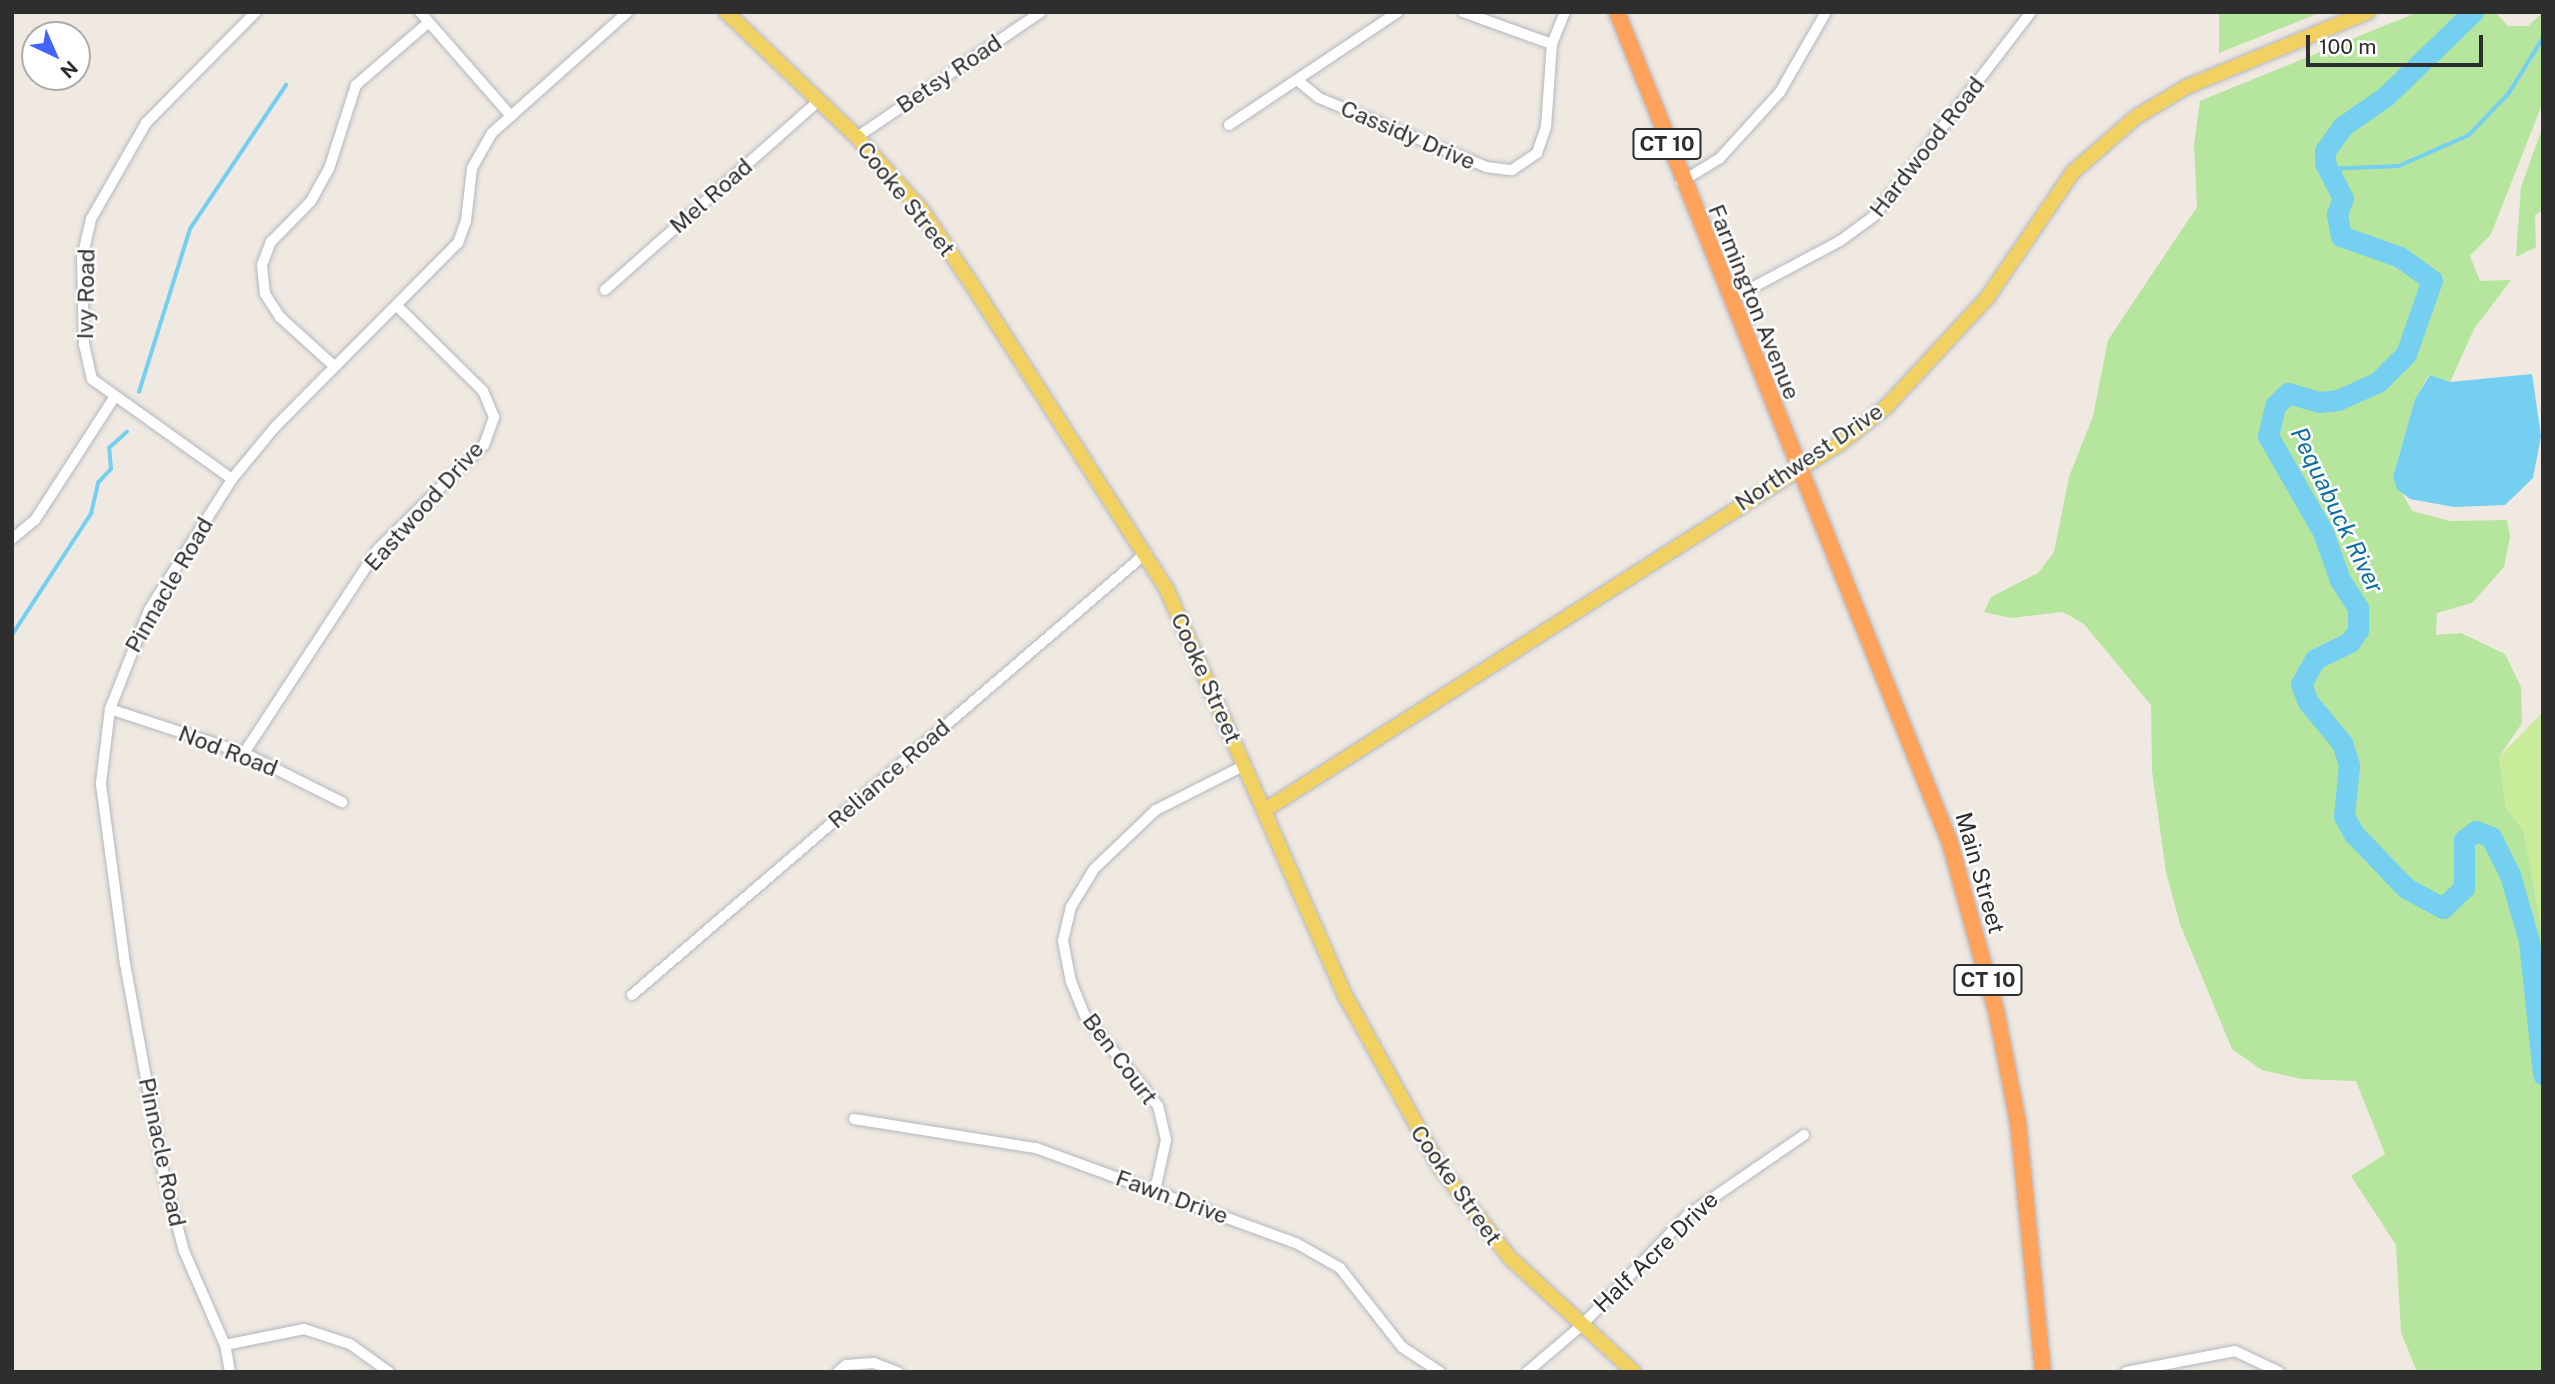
<!DOCTYPE html>
<html>
<head>
<meta charset="utf-8">
<style>
	body { margin:0 }
	#map { position:relative; width:2555px; height:1384px; overflow:hidden; background:#efe9e1; font-family:"Public Sans",sans-serif }
	div>[style] { position:absolute }
	.green>* { inset:0; background:#b6e59e }
	.pitch>* { inset:0; background:#c9ec9a }
	.water>* { inset:0; background:#75cff0 }
	.stream>* { height:3.5px; margin:-1.75px; padding:0 1.75px; transform-origin:1.75px; border-radius:1.75px; background:#75cff0 }
	.river>* { height:21px; margin:-10.5px; padding:0 10.5px; transform-origin:10.5px; border-radius:10.5px; background:#75cff0 }
	.roads { filter:drop-shadow(0 0 2px #b4b7c1) drop-shadow(0 0 2px #b4b7c1) }
	.minor>* { height:10px; margin:-5px; padding:0 5px; transform-origin:5px; border-radius:5px; background:#fff }
	.major>* { height:14px; margin:-7px; padding:0 7px; transform-origin:7px; border-radius:7px; background:#f2d163 }
	.highway>* { height:16px; margin:-8px; padding:0 8px; transform-origin:8px; border-radius:8px; background:#ffa35c }
	span { translate:-50% -50%; white-space:nowrap; text-align:center; line-height:1.15; -webkit-text-stroke:5px #fff; paint-order:stroke }
	.shield-label span { padding:2px 5px; background:#fff; border:2px solid; border-radius:5px; -webkit-text-stroke-width:0 }
	.shield-label { font-size:21px; color:#2e2e2e; font-weight:700 }
	.street-label { font-size:23px; color:#2e2e2e }
	.water-label { font-size:24px; color:#0d6fa3; font-style:italic }
	.frame { position:absolute; inset:0; border:14px solid #2e2e2e; pointer-events:none }
	.north { position:absolute; left:21px; top:21px; width:70px; height:70px; box-sizing:border-box; background:#fff; border:2px solid #ababab; border-radius:50%; rotate:136deg; font-size:19px; font-weight:700; line-height:28px; text-align:center; color:#2e2e2e }
	.north::after { content:''; display:block; margin:auto; width:24px; height:32px; background:#4264fb; clip-path:polygon(50% 0,100% 100%,50% 72%,0 100%) }
	.scale { position:absolute; left:2306px; top:35px; width:177px; height:32px; box-sizing:border-box; border:4px solid #2e2e2e; border-top:0; padding-left:9px; font-size:21px; line-height:24px; white-space:nowrap; color:#2e2e2e; -webkit-text-stroke:5px #fff; paint-order:stroke }
</style>
</head>
<body>
<div id="map">
	<div class="green">
		<i style="clip-path:polygon(2219px 12px,2322px 12px,2219px 53px)"></i>
		<i style="clip-path:polygon(2418px 12px,2495px 12px,2508px 26px,2528px 26px,2543px 12px,2543px 102px,2491px 234px,2470px 256px,2480px 281px,2511px 280px,2474px 329px,2450px 382px,2429px 375px,2415px 399px,2393px 477px,2412px 511px,2450px 521px,2507px 520px,2510px 537px,2504px 567px,2472px 603px,2437px 613px,2436px 635px,2461px 633px,2505px 654px,2521px 687px,2522px 723px,2499px 757px,2506px 807px,2524px 832px,2543px 938px,2543px 1372px,2417px 1372px,2401px 1332px,2396px 1245px,2351px 1176px,2385px 1154px,2356px 1081px,2301px 1079px,2262px 1070px,2232px 1049px,2180px 924px,2166px 872px,2152px 771px,2151px 705px,2084px 624px,2063px 612px,2011px 618px,1984px 612px,1991px 597px,2038px 573px,2054px 552px,2069px 477px,2093px 416px,2108px 340px,2197px 207px,2194px 145px,2200px 101px)"></i>
		<i style="clip-path:polygon(2543px 126px,2543px 210px,2535px 215px,2536px 247px,2516px 257px,2521px 187px)"></i>
	</div>
	<div class="pitch">
		<i style="clip-path:polygon(2543px 712px,2543px 938px,2524px 832px,2506px 807px,2499px 757px)"></i>
	</div>
	<div class="water">
		<i style="clip-path:polygon(2532px 374px,2541px 436px,2533px 478px,2505px 505px,2454px 507px,2410px 499px,2397px 489px,2393px 477px,2415px 399px,2430px 375px,2450px 382px)"></i>
	</div>
	<div class="stream">
		<i style="left:2328px;top:169px;width:71px;rotate:-2.4deg"></i>
		<i style="left:2399px;top:166px;width:77px;rotate:-23.9deg"></i>
		<i style="left:2469px;top:135px;width:58px;rotate:-46.4deg"></i>
		<i style="left:2509px;top:93px;width:65px;rotate:-58.3deg"></i>
		<i style="left:139px;top:392px;width:171px;rotate:-72.6deg"></i>
		<i style="left:190px;top:229px;width:173px;rotate:-56.3deg"></i>
		<i style="left:12px;top:635px;width:145px;rotate:-56.9deg"></i>
		<i style="left:91px;top:514px;width:32px;rotate:-77deg"></i>
		<i style="left:98px;top:483px;width:19px;rotate:-47deg"></i>
		<i style="left:111px;top:469px;width:21px;rotate:-95deg"></i>
		<i style="left:109px;top:448px;width:24px;rotate:-42deg"></i>
	</div>
	<div class="river">
		<i style="left:2473px;top:12px;width:121px;rotate:136deg"></i>
		<i style="left:2386px;top:96px;width:52px;rotate:145.1deg"></i>
		<i style="left:2343px;top:126px;width:31px;rotate:126deg"></i>
		<i style="left:2325px;top:151px;width:12px;rotate:90deg"></i>
		<i style="left:2325px;top:163px;width:39px;rotate:63deg"></i>
		<i style="left:2343px;top:198px;width:17px;rotate:111deg"></i>
		<i style="left:2337px;top:214px;width:22px;rotate:80deg"></i>
		<i style="left:2341px;top:236px;width:63px;rotate:19.6deg"></i>
		<i style="left:2400px;top:257px;width:39px;rotate:36deg"></i>
		<i style="left:2432px;top:280px;width:78px;rotate:109.4deg"></i>
		<i style="left:2406px;top:354px;width:40px;rotate:135deg"></i>
		<i style="left:2378px;top:382px;width:44px;rotate:155.8deg"></i>
		<i style="left:2338px;top:400px;width:19px;rotate:174deg"></i>
		<i style="left:2319px;top:402px;width:32px;rotate:-164deg"></i>
		<i style="left:2288px;top:393px;width:18px;rotate:135deg"></i>
		<i style="left:2275px;top:406px;width:31px;rotate:103deg"></i>
		<i style="left:2268px;top:436px;width:111px;rotate:60.2deg"></i>
		<i style="left:2323px;top:532px;width:51px;rotate:70.5deg"></i>
		<i style="left:2340px;top:580px;width:33px;rotate:57deg"></i>
		<i style="left:2358px;top:608px;width:22px;rotate:90deg"></i>
		<i style="left:2358px;top:630px;width:14px;rotate:124deg"></i>
		<i style="left:2350px;top:642px;width:39px;rotate:154deg"></i>
		<i style="left:2315px;top:659px;width:29px;rotate:119deg"></i>
		<i style="left:2301px;top:684px;width:19px;rotate:69deg"></i>
		<i style="left:2308px;top:702px;width:53px;rotate:50.3deg"></i>
		<i style="left:2342px;top:743px;width:23px;rotate:72deg"></i>
		<i style="left:2349px;top:765px;width:51px;rotate:95.6deg"></i>
		<i style="left:2344px;top:816px;width:21px;rotate:61deg"></i>
		<i style="left:2354px;top:834px;width:75px;rotate:46.1deg"></i>
		<i style="left:2406px;top:888px;width:42px;rotate:28.4deg"></i>
		<i style="left:2443px;top:908px;width:29px;rotate:-44deg"></i>
		<i style="left:2464px;top:888px;width:48px;rotate:-90deg"></i>
		<i style="left:2464px;top:840px;width:15px;rotate:-37deg"></i>
		<i style="left:2476px;top:831px;width:16px;rotate:22deg"></i>
		<i style="left:2491px;top:837px;width:42px;rotate:63.4deg"></i>
		<i style="left:2510px;top:875px;width:69px;rotate:73.9deg"></i>
		<i style="left:2529px;top:941px;width:134px;rotate:84deg"></i>
	</div>
	<div class="roads">
		<div class="minor">
			<i style="left:420px;top:12px;width:138px;rotate:48.8deg"></i>
			<i style="left:1463px;top:12px;width:95px;rotate:19.8deg"></i>
			<i style="left:1552px;top:44px;width:35px;rotate:-68deg"></i>
			<i style="left:1297px;top:80px;width:28px;rotate:39deg"></i>
			<i style="left:1319px;top:98px;width:181px;rotate:22.4deg"></i>
			<i style="left:1486px;top:167px;width:26px;rotate:7deg"></i>
			<i style="left:1512px;top:170px;width:30px;rotate:-34deg"></i>
			<i style="left:1537px;top:153px;width:28px;rotate:-71deg"></i>
			<i style="left:1546px;top:127px;width:83px;rotate:-85.9deg"></i>
			<i style="left:1229px;top:125px;width:203px;rotate:-33.8deg"></i>
			<i style="left:857px;top:137px;width:222px;rotate:-34.2deg"></i>
			<i style="left:1681px;top:182px;width:46px;rotate:-31.6deg"></i>
			<i style="left:1720px;top:158px;width:89px;rotate:-47.7deg"></i>
			<i style="left:1780px;top:92px;width:92px;rotate:-60.1deg"></i>
			<i style="left:605px;top:290px;width:282px;rotate:-41.5deg"></i>
			<i style="left:1729px;top:300px;width:126px;rotate:-28deg"></i>
			<i style="left:1840px;top:241px;width:42px;rotate:-36.3deg"></i>
			<i style="left:1874px;top:216px;width:257px;rotate:-52.4deg"></i>
			<i style="left:334px;top:366px;width:73px;rotate:-137.8deg"></i>
			<i style="left:280px;top:317px;width:27px;rotate:-123deg"></i>
			<i style="left:265px;top:294px;width:29px;rotate:-96deg"></i>
			<i style="left:262px;top:265px;width:25px;rotate:-69deg"></i>
			<i style="left:271px;top:242px;width:57px;rotate:-45.7deg"></i>
			<i style="left:311px;top:201px;width:37px;rotate:-61deg"></i>
			<i style="left:329px;top:169px;width:88px;rotate:-72.2deg"></i>
			<i style="left:356px;top:85px;width:96px;rotate:-40.8deg"></i>
			<i style="left:232px;top:479px;width:172px;rotate:-144.5deg"></i>
			<i style="left:92px;top:379px;width:35px;rotate:-103deg"></i>
			<i style="left:84px;top:345px;width:87px;rotate:-91.3deg"></i>
			<i style="left:82px;top:258px;width:40px;rotate:-77deg"></i>
			<i style="left:91px;top:219px;width:111px;rotate:-60.2deg"></i>
			<i style="left:146px;top:123px;width:156px;rotate:-45.3deg"></i>
			<i style="left:12px;top:539px;width:30px;rotate:-40deg"></i>
			<i style="left:35px;top:520px;width:145px;rotate:-57.1deg"></i>
			<i style="left:110px;top:709px;width:141px;rotate:18.2deg"></i>
			<i style="left:244px;top:753px;width:110px;rotate:26.6deg"></i>
			<i style="left:244px;top:753px;width:244px;rotate:-56.7deg"></i>
			<i style="left:378px;top:549px;width:148px;rotate:-44.5deg"></i>
			<i style="left:484px;top:445px;width:30px;rotate:-70deg"></i>
			<i style="left:494px;top:417px;width:28px;rotate:-113deg"></i>
			<i style="left:483px;top:391px;width:121px;rotate:-135.3deg"></i>
			<i style="left:632px;top:995px;width:678px;rotate:-40.69deg"></i>
			<i style="left:854px;top:1119px;width:184px;rotate:9.1deg"></i>
			<i style="left:1036px;top:1148px;width:277px;rotate:20.1deg"></i>
			<i style="left:1296px;top:1243px;width:51px;rotate:29.6deg"></i>
			<i style="left:1340px;top:1268px;width:100px;rotate:51.9deg"></i>
			<i style="left:1402px;top:1347px;width:45px;rotate:33.3deg"></i>
			<i style="left:1155px;top:1191px;width:52px;rotate:-77.8deg"></i>
			<i style="left:1166px;top:1140px;width:35px;rotate:-103deg"></i>
			<i style="left:1158px;top:1106px;width:116px;rotate:-129deg"></i>
			<i style="left:1085px;top:1016px;width:37px;rotate:-112deg"></i>
			<i style="left:1071px;top:982px;width:42px;rotate:-101deg"></i>
			<i style="left:1063px;top:941px;width:35px;rotate:-77deg"></i>
			<i style="left:1071px;top:907px;width:44px;rotate:-58.8deg"></i>
			<i style="left:1094px;top:869px;width:86px;rotate:-43.6deg"></i>
			<i style="left:1156px;top:810px;width:100px;rotate:-26.8deg"></i>
			<i style="left:225px;top:1345px;width:81px;rotate:-11.4deg"></i>
			<i style="left:304px;top:1329px;width:48px;rotate:18.1deg"></i>
			<i style="left:350px;top:1344px;width:48px;rotate:35.7deg"></i>
			<i style="left:230px;top:1372px;width:27px;rotate:-100deg"></i>
			<i style="left:225px;top:1345px;width:103px;rotate:-113.6deg"></i>
			<i style="left:184px;top:1251px;width:78px;rotate:-104.9deg"></i>
			<i style="left:164px;top:1176px;width:216px;rotate:-100.4deg"></i>
			<i style="left:125px;top:964px;width:183px;rotate:-97.6deg"></i>
			<i style="left:101px;top:783px;width:75px;rotate:-83.1deg"></i>
			<i style="left:110px;top:709px;width:106px;rotate:-68.5deg"></i>
			<i style="left:149px;top:610px;width:155px;rotate:-57.6deg"></i>
			<i style="left:232px;top:479px;width:67px;rotate:-50.4deg"></i>
			<i style="left:275px;top:427px;width:260px;rotate:-45.2deg"></i>
			<i style="left:458px;top:243px;width:23px;rotate:-70deg"></i>
			<i style="left:466px;top:221px;width:53px;rotate:-83.5deg"></i>
			<i style="left:472px;top:168px;width:40px;rotate:-60.3deg"></i>
			<i style="left:492px;top:133px;width:182px;rotate:-41.7deg"></i>
			<i style="left:838px;top:1372px;width:11px;rotate:-41deg"></i>
			<i style="left:846px;top:1365px;width:28px;rotate:-4deg"></i>
			<i style="left:874px;top:1363px;width:26px;rotate:21deg"></i>
			<i style="left:1527px;top:1372px;width:71px;rotate:-40.4deg"></i>
			<i style="left:1581px;top:1326px;width:154px;rotate:-46.1deg"></i>
			<i style="left:1688px;top:1215px;width:141px;rotate:-34.6deg"></i>
			<i style="left:2126px;top:1372px;width:111px;rotate:-10.9deg"></i>
			<i style="left:2235px;top:1351px;width:49px;rotate:25.5deg"></i>
		</div>
		<div class="major">
			<i style="left:726px;top:12px;width:181px;rotate:43.7deg"></i>
			<i style="left:857px;top:137px;width:96px;rotate:48.4deg"></i>
			<i style="left:921px;top:209px;width:86px;rotate:55.9deg"></i>
			<i style="left:969px;top:280px;width:368px;rotate:57.4deg"></i>
			<i style="left:1167px;top:590px;width:445px;rotate:66.3deg"></i>
			<i style="left:1346px;top:997px;width:196px;rotate:61.1deg"></i>
			<i style="left:1441px;top:1169px;width:113px;rotate:52.2deg"></i>
			<i style="left:1510px;top:1258px;width:168px;rotate:42.6deg"></i>
			<i style="left:1265px;top:810px;width:684px;rotate:-32.53deg"></i>
			<i style="left:1842px;top:442px;width:56px;rotate:-38.5deg"></i>
			<i style="left:1886px;top:407px;width:149px;rotate:-47.2deg"></i>
			<i style="left:1987px;top:298px;width:153px;rotate:-55.7deg"></i>
			<i style="left:2073px;top:172px;width:84px;rotate:-41.1deg"></i>
			<i style="left:2136px;top:117px;width:58px;rotate:-31deg"></i>
			<i style="left:2186px;top:87px;width:197px;rotate:-22.4deg"></i>
		</div>
		<div class="highway">
			<i style="left:1617px;top:12px;width:895px;rotate:68.16deg"></i>
			<i style="left:1950px;top:843px;width:173px;rotate:74.6deg"></i>
			<i style="left:1996px;top:1010px;width:114px;rotate:78.9deg"></i>
			<i style="left:2018px;top:1122px;width:251px;rotate:84.3deg"></i>
		</div>
	</div>
	<div class="shield-label">
		<span style="left:1667px;top:144px">CT 10</span>
		<span style="left:1988px;top:980px">CT 10</span>
	</div>
	<div class="street-label">
		<span style="left:949px;top:74px;rotate:-34deg">Betsy Road</span>
		<span style="left:1408px;top:135px;rotate:23deg">Cassidy Drive</span>
		<span style="left:1927px;top:147px;rotate:-52deg">Hardwood Road</span>
		<span style="left:711px;top:196px;rotate:-41deg">Mel Road</span>
		<span style="left:906px;top:199px;rotate:51deg">Cooke Street</span>
		<span style="left:86px;top:294px;rotate:-89deg">Ivy Road</span>
		<span style="left:1754px;top:302px;rotate:68deg">Farmington Avenue</span>
		<span style="left:1809px;top:457px;rotate:-34deg">Northwest Drive</span>
		<span style="left:424px;top:506px;rotate:-48deg">Eastwood Drive</span>
		<span style="left:169px;top:585px;rotate:-60deg">Pinnacle Road</span>
		<span style="left:1206px;top:678px;rotate:66deg">Cooke Street</span>
		<span style="left:228px;top:751px;rotate:21deg">Nod Road</span>
		<span style="left:889px;top:774px;rotate:-41deg">Reliance Road</span>
		<span style="left:1980px;top:873px;rotate:74deg">Main Street</span>
		<span style="left:1120px;top:1059px;rotate:53deg">Ben Court</span>
		<span style="left:162px;top:1152px;rotate:78deg">Pinnacle Road</span>
		<span style="left:1456px;top:1185px;rotate:55deg">Cooke Street</span>
		<span style="left:1172px;top:1197px;rotate:20deg">Fawn Drive</span>
		<span style="left:1656px;top:1252px;rotate:-44deg">Half Acre Drive</span>
	</div>
	<div class="water-label">
		<span style="left:2337px;top:510px;rotate:64deg">Pequabuck River</span>
	</div>
	<div class="frame"></div>
	<div class="north">N</div>
	<div class="scale">100 m</div>
</div>
</body>
</html>
